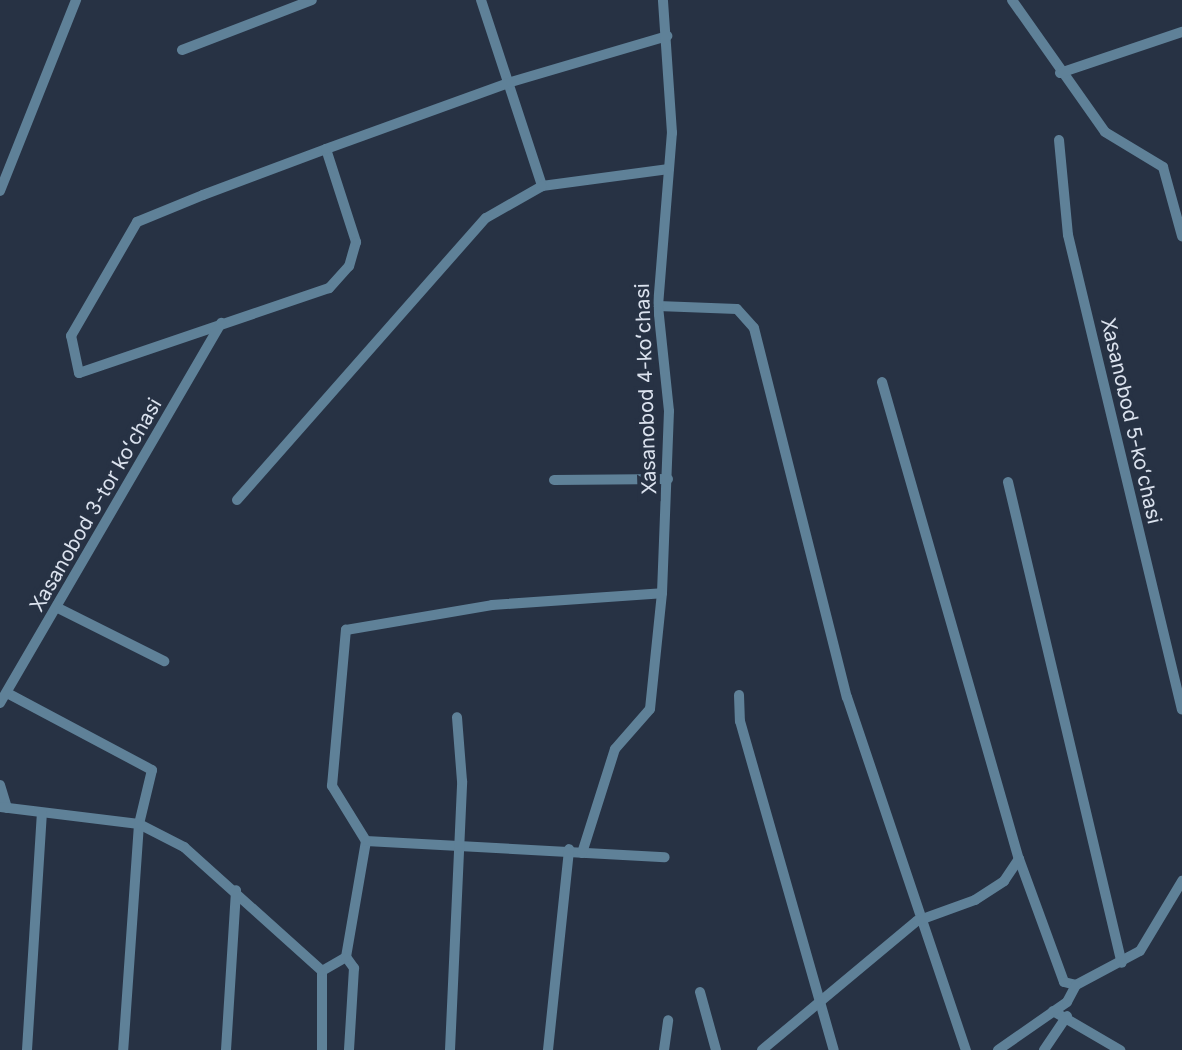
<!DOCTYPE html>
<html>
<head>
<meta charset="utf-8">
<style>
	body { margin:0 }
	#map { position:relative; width:1182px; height:1050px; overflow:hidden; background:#273244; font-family:Inter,sans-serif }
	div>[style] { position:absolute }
	.minor>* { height:10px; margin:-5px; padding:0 5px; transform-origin:5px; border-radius:5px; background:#5f8198 }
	span { translate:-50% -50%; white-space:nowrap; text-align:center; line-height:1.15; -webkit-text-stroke:8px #273244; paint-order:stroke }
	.street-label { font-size:20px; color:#dbe2ee }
</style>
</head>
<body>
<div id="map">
	<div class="minor">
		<i style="left:481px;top:0;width:196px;rotate:71.8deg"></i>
		<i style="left:542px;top:186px;width:128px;rotate:-7.6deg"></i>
		<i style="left:1012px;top:0;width:161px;rotate:54.8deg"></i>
		<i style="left:1105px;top:132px;width:68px;rotate:31.1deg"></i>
		<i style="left:1163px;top:167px;width:72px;rotate:74.6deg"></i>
		<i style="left:182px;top:50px;width:139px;rotate:-21deg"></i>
		<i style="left:1060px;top:73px;width:129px;rotate:-18.6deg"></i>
		<i style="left:1059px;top:140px;width:95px;rotate:84.6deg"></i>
		<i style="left:1068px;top:235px;width:488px;rotate:76.5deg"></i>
		<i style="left:326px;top:149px;width:98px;rotate:72.1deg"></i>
		<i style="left:356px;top:242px;width:25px;rotate:106deg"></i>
		<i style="left:349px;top:266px;width:30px;rotate:132deg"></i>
		<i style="left:329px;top:288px;width:264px;rotate:161.2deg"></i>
		<i style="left:79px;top:373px;width:38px;rotate:-102deg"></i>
		<i style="left:71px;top:336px;width:132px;rotate:-59.9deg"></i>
		<i style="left:137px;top:222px;width:71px;rotate:-22.2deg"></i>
		<i style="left:203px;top:195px;width:131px;rotate:-20.5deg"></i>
		<i style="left:326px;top:149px;width:197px;rotate:-19.9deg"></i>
		<i style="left:511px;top:82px;width:163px;rotate:-16.4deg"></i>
		<i style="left:0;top:191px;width:206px;rotate:-68.3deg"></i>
		<i style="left:658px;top:306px;width:79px;rotate:2.2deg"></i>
		<i style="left:737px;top:309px;width:25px;rotate:48deg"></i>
		<i style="left:754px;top:328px;width:381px;rotate:75.9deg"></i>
		<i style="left:847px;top:697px;width:373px;rotate:71.4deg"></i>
		<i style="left:882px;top:382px;width:496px;rotate:74deg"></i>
		<i style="left:1019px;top:859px;width:131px;rotate:69.9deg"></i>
		<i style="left:1064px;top:982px;width:12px;rotate:14deg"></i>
		<i style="left:1076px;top:985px;width:72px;rotate:-28deg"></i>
		<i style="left:1140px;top:951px;width:82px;rotate:-59deg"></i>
		<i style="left:554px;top:480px;width:114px;rotate:-0.5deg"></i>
		<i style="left:1008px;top:482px;width:494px;rotate:76.7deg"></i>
		<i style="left:237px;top:500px;width:376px;rotate:-48.6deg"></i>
		<i style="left:486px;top:218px;width:64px;rotate:-29.7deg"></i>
		<i style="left:58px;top:608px;width:119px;rotate:26.6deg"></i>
		<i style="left:9px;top:694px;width:162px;rotate:28deg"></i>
		<i style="left:152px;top:770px;width:56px;rotate:103.5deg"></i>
		<i style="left:139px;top:824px;width:227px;rotate:94deg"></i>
		<i style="left:739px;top:695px;width:26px;rotate:88deg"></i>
		<i style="left:740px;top:721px;width:342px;rotate:74.1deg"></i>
		<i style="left:0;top:703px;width:440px;rotate:-59.8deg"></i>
		<i style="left:0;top:785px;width:24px;rotate:73deg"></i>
		<i style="left:0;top:807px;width:140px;rotate:7deg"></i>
		<i style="left:139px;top:824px;width:51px;rotate:27.1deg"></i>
		<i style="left:184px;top:847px;width:186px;rotate:41.9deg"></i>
		<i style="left:322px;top:971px;width:79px;rotate:90deg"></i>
		<i style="left:366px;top:841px;width:299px;rotate:3.1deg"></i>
		<i style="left:582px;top:853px;width:109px;rotate:-72.4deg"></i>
		<i style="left:615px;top:749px;width:53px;rotate:-48.8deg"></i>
		<i style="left:650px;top:709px;width:117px;rotate:-84.1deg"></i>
		<i style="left:662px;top:593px;width:182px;rotate:-87.8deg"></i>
		<i style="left:669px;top:411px;width:106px;rotate:-96deg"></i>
		<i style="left:658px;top:306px;width:174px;rotate:-85.4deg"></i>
		<i style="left:672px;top:133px;width:133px;rotate:-93.9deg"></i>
		<i style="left:346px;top:957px;width:14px;rotate:54deg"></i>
		<i style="left:354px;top:968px;width:82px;rotate:93.5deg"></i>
		<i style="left:322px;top:971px;width:28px;rotate:-30deg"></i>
		<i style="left:346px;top:957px;width:118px;rotate:-80.2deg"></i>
		<i style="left:366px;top:841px;width:65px;rotate:-121.7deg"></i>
		<i style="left:332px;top:786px;width:157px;rotate:-84.9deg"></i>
		<i style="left:346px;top:630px;width:148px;rotate:-9.7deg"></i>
		<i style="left:492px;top:605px;width:170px;rotate:-4deg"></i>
		<i style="left:700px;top:992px;width:60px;rotate:74.6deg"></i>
		<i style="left:1053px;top:1011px;width:78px;rotate:30.2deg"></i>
		<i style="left:27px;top:1050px;width:237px;rotate:-86.4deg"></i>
		<i style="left:226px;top:1050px;width:160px;rotate:-86.4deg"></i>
		<i style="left:450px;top:1050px;width:269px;rotate:-87.4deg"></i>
		<i style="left:462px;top:781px;width:64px;rotate:-94.5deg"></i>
		<i style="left:548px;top:1050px;width:202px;rotate:-84deg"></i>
		<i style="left:664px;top:1050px;width:30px;rotate:-82deg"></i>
		<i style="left:762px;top:1050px;width:202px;rotate:-39.8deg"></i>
		<i style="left:917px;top:921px;width:62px;rotate:-19.9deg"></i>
		<i style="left:975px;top:900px;width:35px;rotate:-33deg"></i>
		<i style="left:1004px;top:881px;width:27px;rotate:-56deg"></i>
		<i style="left:998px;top:1050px;width:84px;rotate:-34.8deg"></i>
		<i style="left:1067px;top:1002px;width:19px;rotate:-62deg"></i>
		<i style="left:1044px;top:1050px;width:41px;rotate:-55.9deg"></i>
	</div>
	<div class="street-label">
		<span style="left:646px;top:389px;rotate:-92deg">Xasanobod 4-koʻchasi</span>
		<span style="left:1131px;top:421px;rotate:77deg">Xasanobod 5-koʻchasi</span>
		<span style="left:96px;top:505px;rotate:-60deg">Xasanobod 3-tor koʻchasi</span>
	</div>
</div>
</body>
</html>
